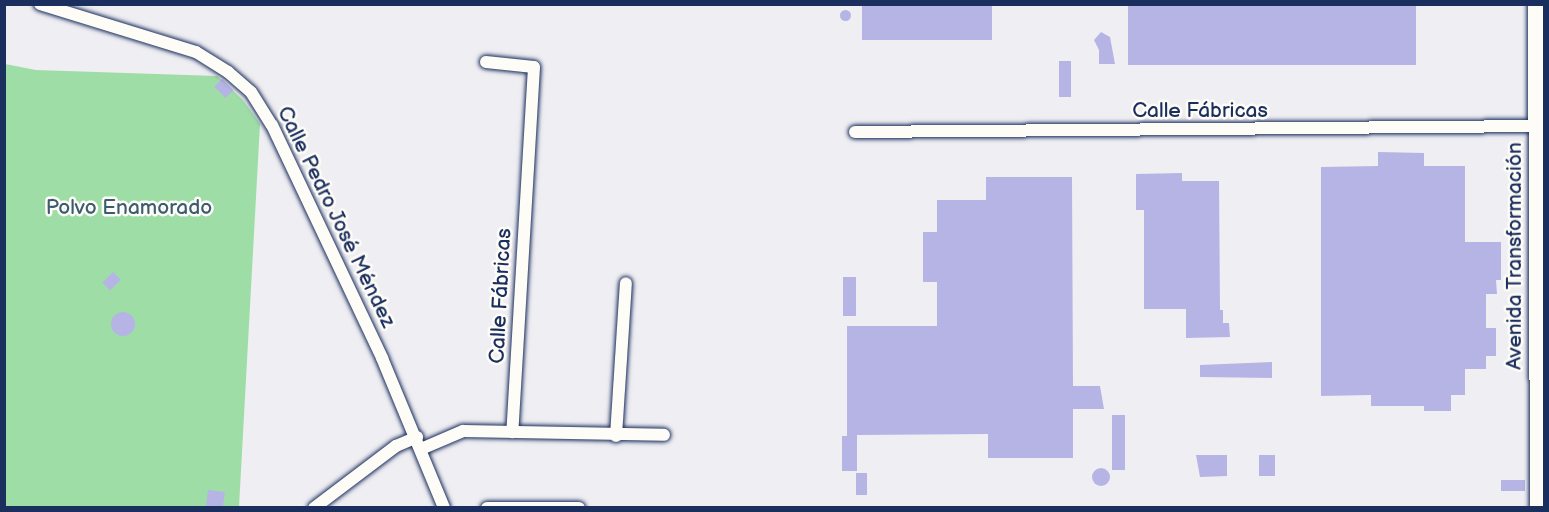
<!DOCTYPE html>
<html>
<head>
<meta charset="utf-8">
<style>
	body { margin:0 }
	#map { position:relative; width:1549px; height:512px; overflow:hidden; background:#efeef3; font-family:"Balsamiq Sans",sans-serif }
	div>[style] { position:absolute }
	.green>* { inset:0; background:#9edea6 }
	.building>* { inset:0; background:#b6b4e5; transform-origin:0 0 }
	.round { border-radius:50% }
	.roads { filter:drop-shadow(0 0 2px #1b2f5e) drop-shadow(0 0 2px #1b2f5e) }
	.minor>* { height:12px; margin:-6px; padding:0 6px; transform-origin:6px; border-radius:6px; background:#fdfcf7 }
	.major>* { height:16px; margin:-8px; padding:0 8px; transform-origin:8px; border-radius:8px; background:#fdfcf7 }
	span { translate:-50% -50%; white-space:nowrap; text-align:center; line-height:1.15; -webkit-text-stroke:5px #fdfcf7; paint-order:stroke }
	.street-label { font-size:21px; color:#1b2f5e }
	.park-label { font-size:21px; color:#3c5b70 }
	.frame { position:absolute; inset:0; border:6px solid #1b2f5e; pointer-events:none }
</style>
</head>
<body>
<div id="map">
	<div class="green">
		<i style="clip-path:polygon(5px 64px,36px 70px,217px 76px,243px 100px,260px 124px,239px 507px,5px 507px)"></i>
	</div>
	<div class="building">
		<i style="left:862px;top:4px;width:130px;height:36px"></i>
		<i style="left:1128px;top:4px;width:288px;height:61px"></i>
		<i class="round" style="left:839.5px;top:9.5px;width:11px;height:11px"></i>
		<i style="clip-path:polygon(1101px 32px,1110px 37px,1115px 64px,1099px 64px,1099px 50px,1094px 40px)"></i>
		<i style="left:1059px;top:61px;width:12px;height:36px"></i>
		<i style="left:222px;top:79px;width:16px;height:11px;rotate:45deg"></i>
		<i style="clip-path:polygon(1378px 152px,1424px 153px,1424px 166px,1465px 166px,1465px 242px,1501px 242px,1501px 280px,1496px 280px,1497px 294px,1486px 294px,1486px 328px,1496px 328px,1496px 356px,1486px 356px,1486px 369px,1465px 369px,1465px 395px,1451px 395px,1451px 411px,1424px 411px,1424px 406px,1371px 406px,1371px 395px,1321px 396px,1321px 167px,1378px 166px)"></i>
		<i style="clip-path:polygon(1182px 173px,1182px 181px,1219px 181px,1220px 310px,1223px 310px,1223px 323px,1229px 323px,1230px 337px,1186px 338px,1186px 309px,1144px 309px,1144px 210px,1136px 210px,1136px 174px)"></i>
		<i style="clip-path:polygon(986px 177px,1072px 177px,1073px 386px,1100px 386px,1104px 409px,1073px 409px,1073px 458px,988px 458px,988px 434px,857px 435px,857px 471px,842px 471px,842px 436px,847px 436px,847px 326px,937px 326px,937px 282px,923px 282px,923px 232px,937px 232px,937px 200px,986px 200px)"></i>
		<i style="left:113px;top:272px;width:11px;height:15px;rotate:45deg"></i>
		<i style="left:843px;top:277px;width:13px;height:39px"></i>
		<i class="round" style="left:111px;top:312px;width:24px;height:24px"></i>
		<i style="clip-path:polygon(1272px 362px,1272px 378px,1200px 377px,1200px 365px)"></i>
		<i style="left:1112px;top:415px;width:13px;height:55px"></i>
		<i style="clip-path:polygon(1196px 455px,1227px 455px,1227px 476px,1200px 477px)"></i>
		<i style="left:1275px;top:455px;width:21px;height:16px;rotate:90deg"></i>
		<i class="round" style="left:1092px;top:468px;width:18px;height:18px"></i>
		<i style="left:856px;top:473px;width:11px;height:22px"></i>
		<i style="left:1501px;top:480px;width:24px;height:11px"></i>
		<i style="left:208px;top:490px;width:17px;height:17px;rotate:7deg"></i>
	</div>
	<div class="roads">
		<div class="minor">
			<i style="left:40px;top:4px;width:163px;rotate:17.1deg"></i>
			<i style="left:196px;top:52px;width:38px;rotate:32deg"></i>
			<i style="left:228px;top:72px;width:30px;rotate:41deg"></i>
			<i style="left:251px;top:92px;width:39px;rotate:58deg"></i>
			<i style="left:272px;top:125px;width:258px;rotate:64.7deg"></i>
			<i style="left:382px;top:358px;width:162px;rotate:67.5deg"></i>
			<i style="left:486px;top:62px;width:48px;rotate:5.9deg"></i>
			<i style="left:534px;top:67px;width:366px;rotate:93.4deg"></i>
			<i style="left:855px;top:132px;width:689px;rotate:-0.5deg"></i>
			<i style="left:616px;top:436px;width:153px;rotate:-86.3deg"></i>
			<i style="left:421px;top:449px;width:46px;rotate:-23.2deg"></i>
			<i style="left:463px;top:431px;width:201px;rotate:1.1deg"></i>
			<i style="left:314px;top:508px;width:103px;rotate:-37.1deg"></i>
			<i style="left:396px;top:446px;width:23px;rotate:-23deg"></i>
			<i style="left:487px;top:508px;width:92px"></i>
		</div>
		<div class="major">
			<i style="left:1536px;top:4px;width:504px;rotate:89.77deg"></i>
		</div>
	</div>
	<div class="street-label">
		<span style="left:1200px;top:111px">Calle Fábricas</span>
		<span style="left:336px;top:217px;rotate:64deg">Calle Pedro José Méndez</span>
		<span style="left:1515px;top:256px;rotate:-90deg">Avenida Transformación</span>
		<span style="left:501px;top:296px;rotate:-87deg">Calle Fábricas</span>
	</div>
	<div class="park-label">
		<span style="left:129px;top:208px">Polvo Enamorado</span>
	</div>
	<div class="frame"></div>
</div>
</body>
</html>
